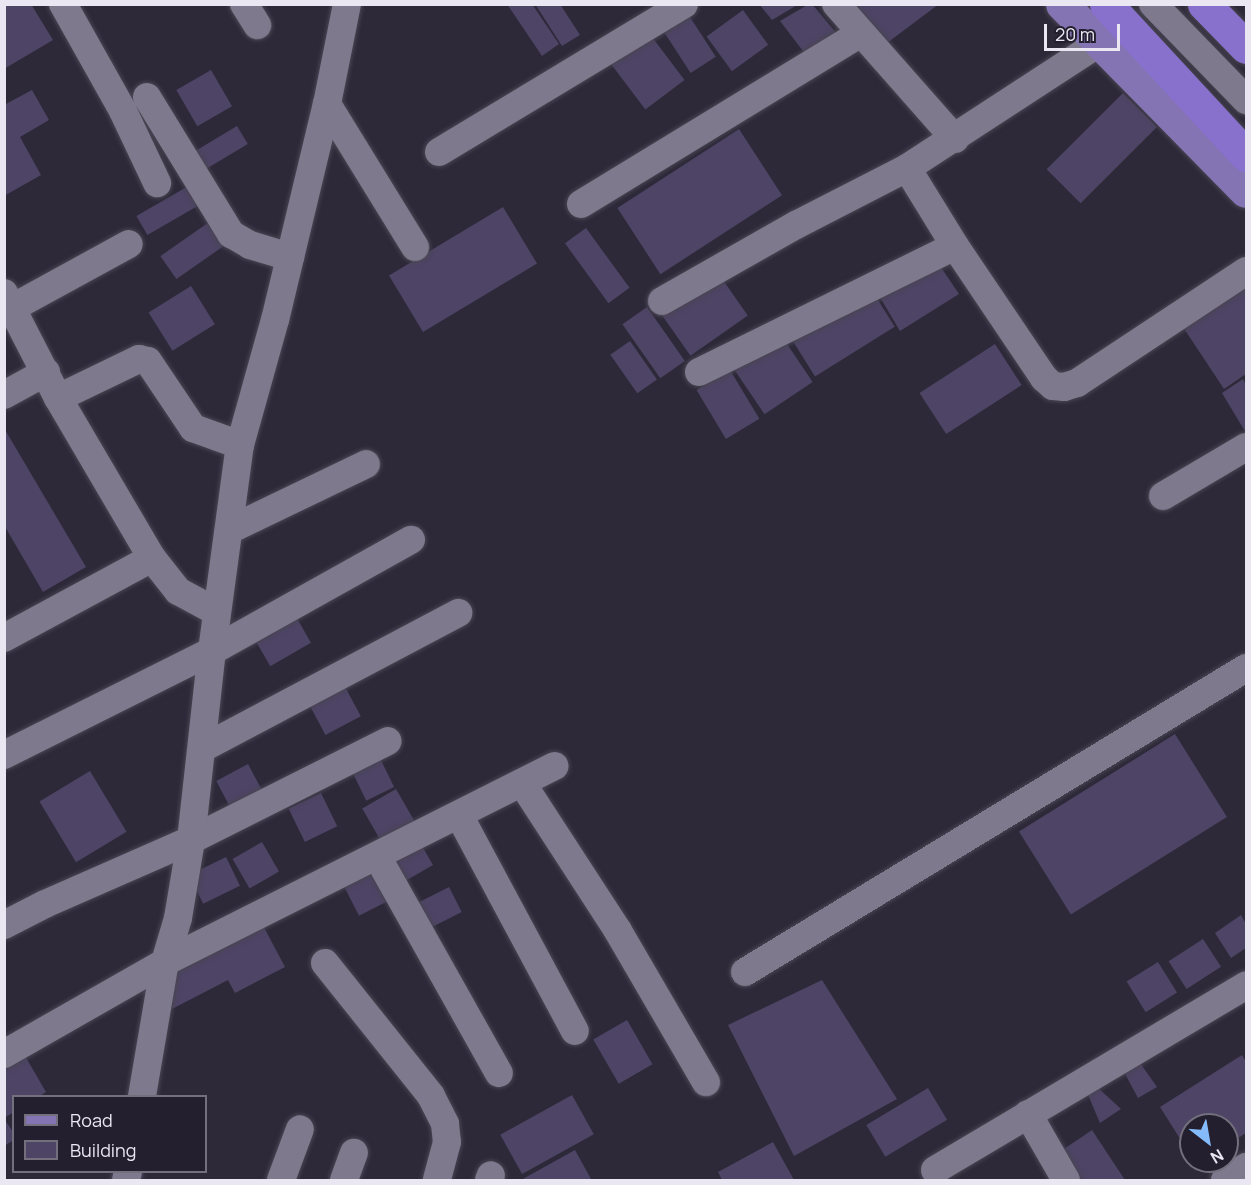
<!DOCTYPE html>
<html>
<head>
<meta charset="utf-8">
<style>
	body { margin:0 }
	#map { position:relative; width:1251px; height:1185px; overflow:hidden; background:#2d2939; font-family:Manrope,sans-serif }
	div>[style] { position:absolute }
	.building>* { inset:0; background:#4e4465; transform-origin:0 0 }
	.roads { filter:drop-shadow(0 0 2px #494552) drop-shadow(0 0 2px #494552) }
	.minor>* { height:28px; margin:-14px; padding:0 14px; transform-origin:14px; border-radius:14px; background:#7e798c }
	.major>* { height:33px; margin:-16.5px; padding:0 16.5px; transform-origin:16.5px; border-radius:16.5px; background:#8474b3 }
	.highway>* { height:33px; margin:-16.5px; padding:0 16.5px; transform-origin:16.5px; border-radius:16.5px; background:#8871cd }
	span { translate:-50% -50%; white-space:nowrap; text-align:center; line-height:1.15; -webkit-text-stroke:4.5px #241f2e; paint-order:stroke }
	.frame { position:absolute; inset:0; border:6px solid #eae7f2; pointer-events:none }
	.legend { position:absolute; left:12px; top:1095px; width:195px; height:78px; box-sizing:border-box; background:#241f2e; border:2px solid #736f7c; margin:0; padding:8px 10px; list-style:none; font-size:18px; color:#eae7f2 }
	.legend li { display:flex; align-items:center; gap:12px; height:30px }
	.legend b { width:30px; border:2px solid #736f7c }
	.north { position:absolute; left:1179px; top:1113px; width:60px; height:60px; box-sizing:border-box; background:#241f2e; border:2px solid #736f7c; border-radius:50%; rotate:149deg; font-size:16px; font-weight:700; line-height:24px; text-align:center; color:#eae7f2 }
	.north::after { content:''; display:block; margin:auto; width:21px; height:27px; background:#85bbfb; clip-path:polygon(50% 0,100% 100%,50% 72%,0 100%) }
	.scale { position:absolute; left:1044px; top:24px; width:76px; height:27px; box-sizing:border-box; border:3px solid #eae7f2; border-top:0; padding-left:8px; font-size:18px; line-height:21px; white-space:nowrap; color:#eae7f2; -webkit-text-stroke:4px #241f2e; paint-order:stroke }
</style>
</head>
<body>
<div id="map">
	<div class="building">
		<i style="clip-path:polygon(4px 4px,31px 4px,53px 40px,4px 69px)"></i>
		<i style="clip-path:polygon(507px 4px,532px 4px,559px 44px,542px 56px)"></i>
		<i style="clip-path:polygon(535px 4px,560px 4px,580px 35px,562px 46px)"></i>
		<i style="clip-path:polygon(759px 4px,799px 4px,772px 20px)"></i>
		<i style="clip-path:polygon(809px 4px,812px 4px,838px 35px,806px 55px,780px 21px)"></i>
		<i style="clip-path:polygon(846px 4px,939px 4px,879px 49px)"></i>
		<i style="left:743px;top:10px;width:43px;height:45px;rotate:54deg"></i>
		<i style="left:688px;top:14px;width:51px;height:30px;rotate:57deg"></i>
		<i style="left:649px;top:33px;width:59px;height:49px;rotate:53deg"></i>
		<i style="left:211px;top:70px;width:42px;height:40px;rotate:60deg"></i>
		<i style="clip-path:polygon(32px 90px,49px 120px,20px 137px,41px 175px,4px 196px,4px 105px)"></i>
		<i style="left:1123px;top:93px;width:48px;height:108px;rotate:45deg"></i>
		<i style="left:237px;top:126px;width:21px;height:57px;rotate:59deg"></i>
		<i style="left:739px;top:129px;width:79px;height:145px;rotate:57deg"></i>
		<i style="left:197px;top:181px;width:22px;height:70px;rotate:60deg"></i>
		<i style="left:503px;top:207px;width:66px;height:133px;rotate:59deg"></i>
		<i style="left:212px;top:220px;width:28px;height:63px;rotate:55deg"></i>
		<i style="left:586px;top:228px;width:74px;height:26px;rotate:54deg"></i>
		<i style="clip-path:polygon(936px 260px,959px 294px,900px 331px,875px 289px)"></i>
		<i style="left:718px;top:273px;width:52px;height:70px;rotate:55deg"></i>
		<i style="clip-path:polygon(1246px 277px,1246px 374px,1224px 389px,1179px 321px)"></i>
		<i style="left:191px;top:286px;width:45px;height:50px;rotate:58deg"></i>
		<i style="left:873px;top:292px;width:41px;height:94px;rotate:58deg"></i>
		<i style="left:647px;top:307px;width:66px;height:30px;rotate:55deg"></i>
		<i style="left:783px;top:338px;width:53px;height:58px;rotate:56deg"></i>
		<i style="left:630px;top:341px;width:47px;height:24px;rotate:55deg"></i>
		<i style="left:995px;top:344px;width:49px;height:90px;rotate:57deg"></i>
		<i style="left:730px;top:370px;width:57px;height:39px;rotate:59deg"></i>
		<i style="clip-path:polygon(1243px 379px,1246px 385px,1246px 433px,1222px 393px)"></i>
		<i style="clip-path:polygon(4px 428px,86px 567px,43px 592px,4px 525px)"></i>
		<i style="left:291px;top:608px;width:40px;height:47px;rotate:60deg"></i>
		<i style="left:342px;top:681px;width:40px;height:40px;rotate:62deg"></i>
		<i style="left:1175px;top:734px;width:98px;height:184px;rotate:58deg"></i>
		<i style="left:377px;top:752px;width:39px;height:31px;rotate:64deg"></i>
		<i style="left:248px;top:764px;width:30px;height:36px;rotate:62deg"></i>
		<i style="left:90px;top:771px;width:71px;height:59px;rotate:59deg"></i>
		<i style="left:396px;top:789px;width:40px;height:39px;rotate:60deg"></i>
		<i style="left:321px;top:793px;width:37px;height:36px;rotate:64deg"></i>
		<i style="left:418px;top:839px;width:30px;height:39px;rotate:60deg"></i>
		<i style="left:262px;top:842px;width:34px;height:34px;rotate:60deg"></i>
		<i style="left:226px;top:857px;width:32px;height:41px;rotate:64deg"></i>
		<i style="left:372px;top:862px;width:42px;height:36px;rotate:63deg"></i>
		<i style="left:449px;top:887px;width:28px;height:41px;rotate:63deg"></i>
		<i style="clip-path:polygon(1241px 915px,1246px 924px,1246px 948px,1231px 958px,1215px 933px)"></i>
		<i style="clip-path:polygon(259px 918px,285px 967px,235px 993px,228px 980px,172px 1009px,173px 962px)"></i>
		<i style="left:1203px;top:939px;width:33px;height:41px;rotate:57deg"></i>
		<i style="left:1158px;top:962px;width:36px;height:37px;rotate:58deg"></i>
		<i style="clip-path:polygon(822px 980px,897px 1099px,794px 1156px,728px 1025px)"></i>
		<i style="left:627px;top:1020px;width:51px;height:39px;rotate:60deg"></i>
		<i style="clip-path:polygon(21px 1049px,46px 1092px,40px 1096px,14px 1096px,14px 1112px,4px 1118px,4px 1059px)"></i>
		<i style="clip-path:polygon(1242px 1055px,1246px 1062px,1246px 1133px,1227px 1145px,1227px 1125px,1191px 1125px,1191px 1156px,1160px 1107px)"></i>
		<i style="clip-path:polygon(1138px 1060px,1157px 1087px,1138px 1098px,1124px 1072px)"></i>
		<i style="clip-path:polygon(1096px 1086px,1121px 1109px,1100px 1123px,1088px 1095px)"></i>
		<i style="left:928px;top:1088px;width:37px;height:72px;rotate:59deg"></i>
		<i style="left:572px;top:1095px;width:45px;height:82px;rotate:61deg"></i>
		<i style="clip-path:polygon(4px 1119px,14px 1133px,14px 1140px,4px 1146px)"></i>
		<i style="clip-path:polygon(1092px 1130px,1125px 1180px,1080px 1180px,1061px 1151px)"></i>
		<i style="clip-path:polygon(773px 1142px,794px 1180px,722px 1180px,718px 1172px)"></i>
		<i style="clip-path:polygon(575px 1150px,591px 1179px,521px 1180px)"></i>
	</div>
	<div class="roads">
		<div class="minor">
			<i style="left:63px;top:4px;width:123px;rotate:60.7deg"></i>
			<i style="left:123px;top:111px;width:80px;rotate:64.7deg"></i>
			<i style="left:244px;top:4px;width:25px;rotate:58deg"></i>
			<i style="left:836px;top:4px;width:180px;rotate:48.6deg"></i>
			<i style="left:1153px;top:4px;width:134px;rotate:45.9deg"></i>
			<i style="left:147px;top:97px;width:161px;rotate:58.5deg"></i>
			<i style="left:231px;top:234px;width:22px;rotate:30deg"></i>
			<i style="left:250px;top:245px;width:42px;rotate:16.7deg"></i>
			<i style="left:327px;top:104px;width:168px;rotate:58.4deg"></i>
			<i style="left:439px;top:152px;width:286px;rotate:-31.1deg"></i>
			<i style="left:907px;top:168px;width:92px;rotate:58.4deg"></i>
			<i style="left:955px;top:246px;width:159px;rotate:56deg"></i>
			<i style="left:1044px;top:378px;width:12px;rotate:42deg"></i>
			<i style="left:1053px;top:386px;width:11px;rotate:5deg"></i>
			<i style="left:1064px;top:387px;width:14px;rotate:-17deg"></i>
			<i style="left:1077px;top:383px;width:203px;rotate:-33.5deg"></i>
			<i style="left:581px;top:204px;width:328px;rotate:-31.4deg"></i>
			<i style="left:4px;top:293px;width:118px;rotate:62.8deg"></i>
			<i style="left:58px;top:398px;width:186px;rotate:59.6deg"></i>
			<i style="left:152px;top:558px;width:42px;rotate:51.8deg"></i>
			<i style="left:178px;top:591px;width:44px;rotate:28.3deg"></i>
			<i style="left:662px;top:301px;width:154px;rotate:-29.6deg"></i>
			<i style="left:796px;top:225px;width:125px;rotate:-27.2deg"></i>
			<i style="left:907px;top:168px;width:229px;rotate:-33.1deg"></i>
			<i style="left:12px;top:308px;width:133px;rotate:-28.7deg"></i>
			<i style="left:699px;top:372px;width:285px;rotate:-26.2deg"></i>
			<i style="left:4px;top:395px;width:48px;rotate:-28.7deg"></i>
			<i style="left:58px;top:398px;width:90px;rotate:-25.7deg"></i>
			<i style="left:139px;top:359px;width:9px;rotate:13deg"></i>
			<i style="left:148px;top:361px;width:81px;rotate:56.1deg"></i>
			<i style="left:193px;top:428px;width:50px;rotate:19.9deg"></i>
			<i style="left:1163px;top:496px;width:96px;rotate:-30.6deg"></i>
			<i style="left:229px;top:530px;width:152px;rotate:-25.7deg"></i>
			<i style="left:4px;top:638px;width:168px;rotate:-28.4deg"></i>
			<i style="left:203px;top:748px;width:289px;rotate:-27.9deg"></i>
			<i style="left:4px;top:755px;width:233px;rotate:-26.6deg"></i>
			<i style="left:212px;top:651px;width:228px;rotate:-29.2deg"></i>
			<i style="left:522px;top:783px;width:176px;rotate:57deg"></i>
			<i style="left:618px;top:931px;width:175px;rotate:59.8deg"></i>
			<i style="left:459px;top:815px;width:245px;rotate:61.8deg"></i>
			<i style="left:377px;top:856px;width:249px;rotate:60.7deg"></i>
			<i style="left:4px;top:925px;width:46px;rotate:-27.1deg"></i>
			<i style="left:45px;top:904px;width:159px;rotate:-23.7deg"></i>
			<i style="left:191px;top:840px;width:220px;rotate:-26.7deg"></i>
			<i style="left:325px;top:963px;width:170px;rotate:51.4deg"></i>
			<i style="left:431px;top:1096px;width:31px;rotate:63deg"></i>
			<i style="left:445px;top:1124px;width:18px;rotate:84deg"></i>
			<i style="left:447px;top:1142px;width:39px;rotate:105deg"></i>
			<i style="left:745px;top:972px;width:586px;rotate:-31.25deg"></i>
			<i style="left:4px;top:1054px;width:185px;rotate:-29.7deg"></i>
			<i style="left:165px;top:962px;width:436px;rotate:-26.7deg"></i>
			<i style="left:142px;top:1096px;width:136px;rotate:-80.3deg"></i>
			<i style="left:165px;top:962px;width:46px;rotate:-73.5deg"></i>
			<i style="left:178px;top:918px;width:79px;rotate:-80.5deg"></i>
			<i style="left:191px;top:840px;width:190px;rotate:-83.7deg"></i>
			<i style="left:212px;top:651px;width:208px;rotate:-82.3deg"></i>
			<i style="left:240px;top:445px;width:130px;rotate:-74.4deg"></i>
			<i style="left:275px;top:320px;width:222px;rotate:-76.5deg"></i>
			<i style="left:327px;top:104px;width:102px;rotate:-78.7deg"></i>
			<i style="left:1028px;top:1114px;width:76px;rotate:60.1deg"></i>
			<i style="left:935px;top:1170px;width:362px;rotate:-30.7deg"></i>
			<i style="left:126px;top:1180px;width:8px;rotate:-76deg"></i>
			<i style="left:281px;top:1180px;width:54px;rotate:-69.6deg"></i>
			<i style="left:344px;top:1180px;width:29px;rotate:-70deg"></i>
			<i style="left:489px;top:1180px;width:5px;rotate:-68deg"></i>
			<i style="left:1225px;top:1180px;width:25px;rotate:-32deg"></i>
		</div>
		<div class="major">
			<i style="left:1062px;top:4px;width:262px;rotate:45.5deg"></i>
		</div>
		<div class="highway">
			<i style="left:1106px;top:4px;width:206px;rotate:47.2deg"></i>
			<i style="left:1204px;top:4px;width:60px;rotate:45.7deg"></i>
		</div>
	</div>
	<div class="frame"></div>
	<ul class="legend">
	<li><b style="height:8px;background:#8474b3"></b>Road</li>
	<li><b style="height:16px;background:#4e4465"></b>Building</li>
	</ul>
	<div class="north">N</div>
	<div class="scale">20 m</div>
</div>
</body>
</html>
